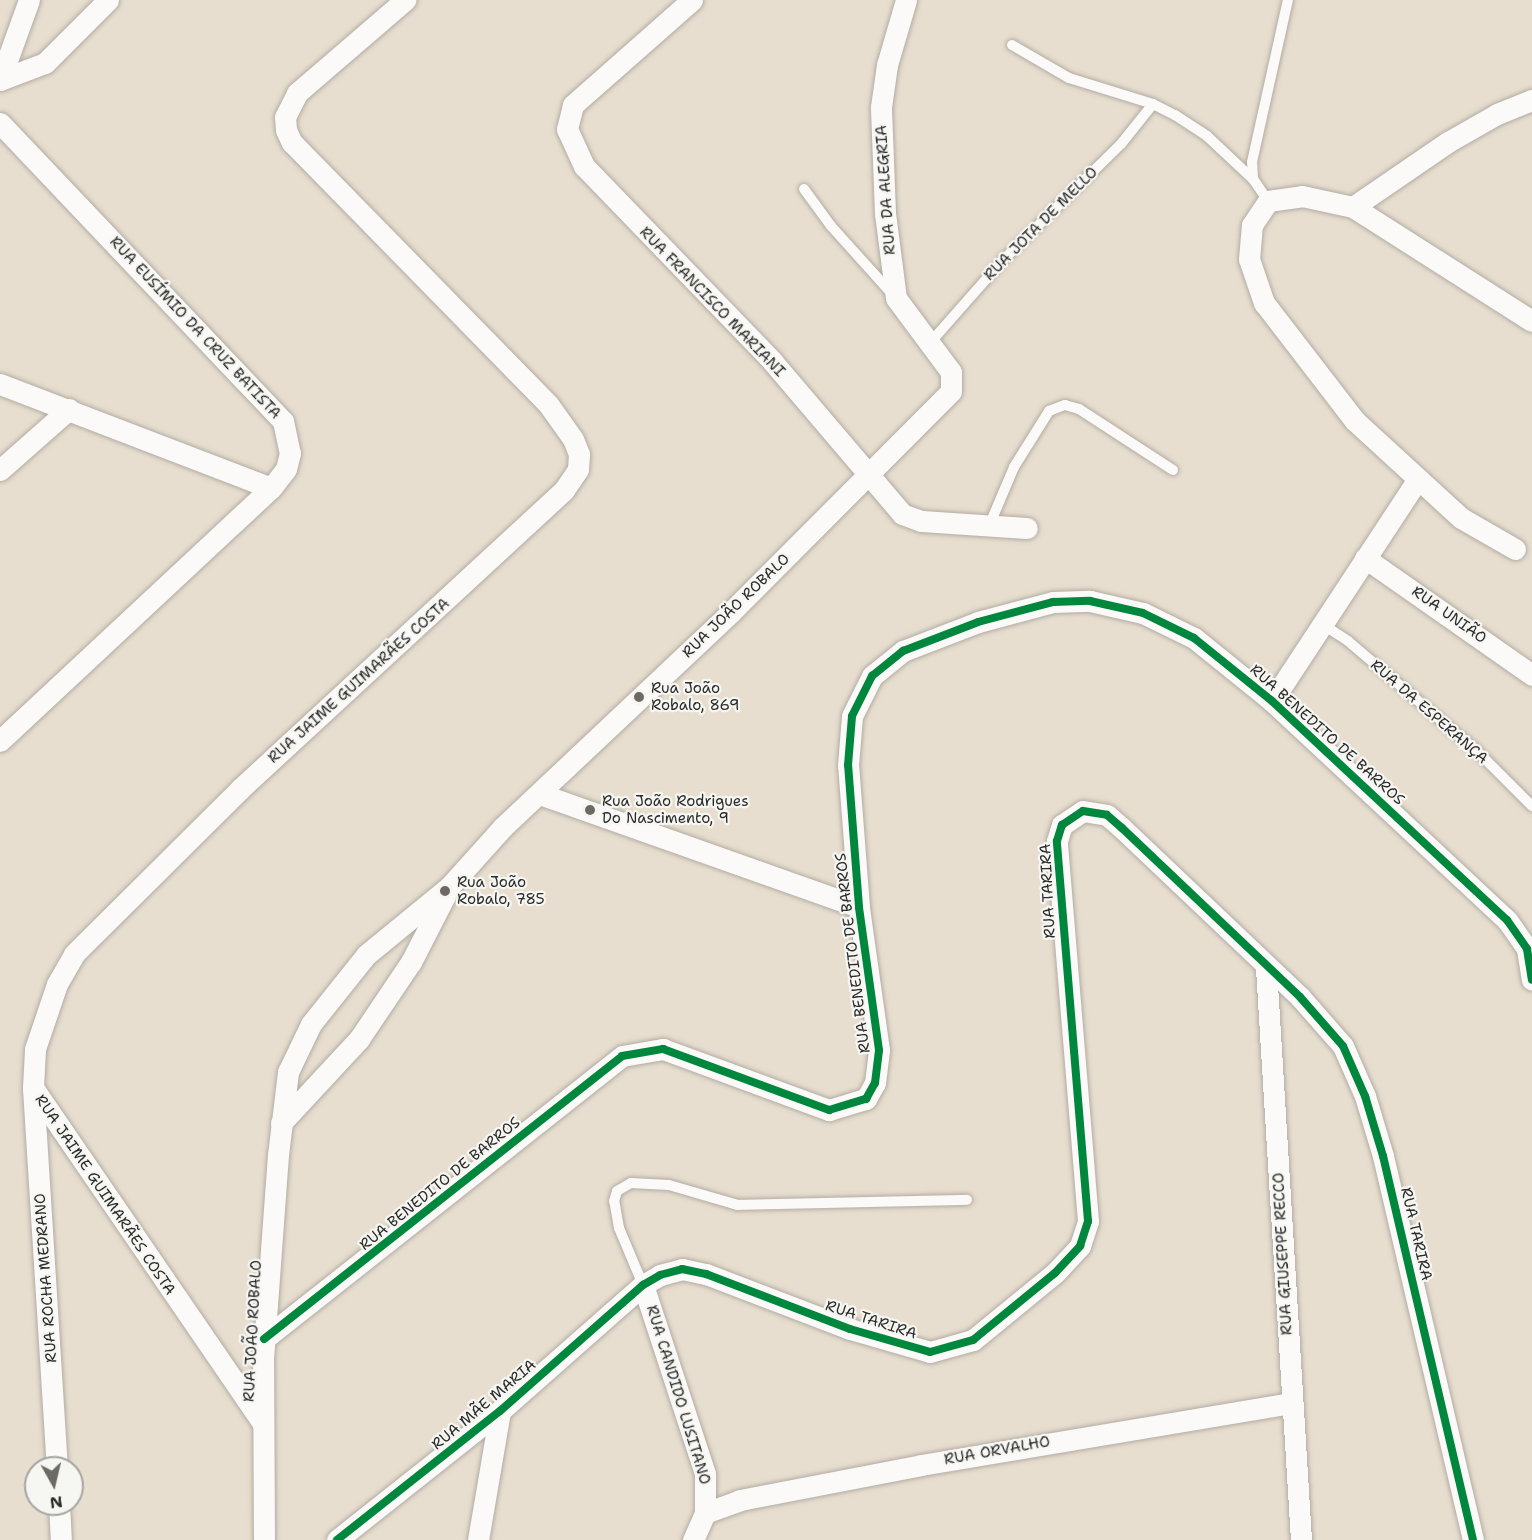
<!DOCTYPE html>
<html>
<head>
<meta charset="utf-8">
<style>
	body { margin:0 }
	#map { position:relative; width:1532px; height:1540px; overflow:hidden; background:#e7decf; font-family:"Shantell Sans",sans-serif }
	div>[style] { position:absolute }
	.roads { filter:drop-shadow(0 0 2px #b2aca3) drop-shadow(0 0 2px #b2aca3) }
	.lane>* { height:10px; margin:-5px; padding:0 5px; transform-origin:5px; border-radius:5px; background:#fbfaf8 }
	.street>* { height:21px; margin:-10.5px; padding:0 10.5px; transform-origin:10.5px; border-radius:10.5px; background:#fbfaf8 }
	.cycleway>* { height:8px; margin:-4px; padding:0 4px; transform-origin:4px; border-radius:4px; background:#00873e }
	.dots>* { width:16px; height:16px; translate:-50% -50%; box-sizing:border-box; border:3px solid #f6f6f2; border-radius:50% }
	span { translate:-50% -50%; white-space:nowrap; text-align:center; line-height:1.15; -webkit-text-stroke:4.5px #f6f6f2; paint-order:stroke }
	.street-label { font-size:15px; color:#2b2b2b }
	.poi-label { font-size:15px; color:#2b2b2b }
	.left { translate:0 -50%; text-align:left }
	.north { position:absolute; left:24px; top:1456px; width:60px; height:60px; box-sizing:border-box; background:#f6f6f2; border:2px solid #a5a5a2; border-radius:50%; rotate:172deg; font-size:16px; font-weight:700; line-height:24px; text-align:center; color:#2b2b2b }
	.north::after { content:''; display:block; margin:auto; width:21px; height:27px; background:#6d6a64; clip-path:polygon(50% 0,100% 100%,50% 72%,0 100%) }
</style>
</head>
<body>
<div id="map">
	<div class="roads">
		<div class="lane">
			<i style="left:1012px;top:45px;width:66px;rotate:30.1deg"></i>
			<i style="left:1069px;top:78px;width:88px;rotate:17.2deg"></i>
			<i style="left:1153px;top:104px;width:25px;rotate:27deg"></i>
			<i style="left:1175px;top:115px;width:38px;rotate:33deg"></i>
			<i style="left:1207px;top:136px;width:63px;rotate:43.1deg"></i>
			<i style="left:804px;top:189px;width:46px;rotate:53.9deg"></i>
			<i style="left:831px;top:226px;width:94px;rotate:48deg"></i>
			<i style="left:1268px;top:201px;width:27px;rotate:-124deg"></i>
			<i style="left:1253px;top:179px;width:17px;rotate:-93deg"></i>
			<i style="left:1252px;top:162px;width:166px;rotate:-77.5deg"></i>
			<i style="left:929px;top:344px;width:113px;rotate:-48.6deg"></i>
			<i style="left:1004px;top:259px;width:164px;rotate:-44.5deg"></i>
			<i style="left:1121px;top:144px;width:51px;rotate:-51.3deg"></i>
			<i style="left:989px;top:526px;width:64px;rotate:-67deg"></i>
			<i style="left:1014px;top:467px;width:66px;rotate:-58deg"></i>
			<i style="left:1049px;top:411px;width:17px;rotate:-21deg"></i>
			<i style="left:1065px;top:405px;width:15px;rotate:16deg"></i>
			<i style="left:1079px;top:409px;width:112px;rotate:33deg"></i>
			<i style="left:1322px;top:624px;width:31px;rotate:33deg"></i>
			<i style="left:1348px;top:641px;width:170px;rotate:40.5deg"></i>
			<i style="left:1477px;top:751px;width:78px;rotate:45deg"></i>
			<i style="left:643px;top:1285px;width:62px;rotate:-112.8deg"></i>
			<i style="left:619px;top:1228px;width:27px;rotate:-100deg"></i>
			<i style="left:614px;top:1201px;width:10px;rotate:-73deg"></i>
			<i style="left:617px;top:1191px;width:16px;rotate:-30deg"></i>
			<i style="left:631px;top:1183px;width:38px;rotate:3deg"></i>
			<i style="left:669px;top:1185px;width:72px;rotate:16.2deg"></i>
			<i style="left:738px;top:1205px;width:229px;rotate:-1.3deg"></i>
		</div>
		<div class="street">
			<i style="left:692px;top:0;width:159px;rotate:138.6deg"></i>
			<i style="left:573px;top:105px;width:25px;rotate:104deg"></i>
			<i style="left:567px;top:129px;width:41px;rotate:65.3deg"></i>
			<i style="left:584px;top:166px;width:271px;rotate:46deg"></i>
			<i style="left:772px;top:361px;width:201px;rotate:49.6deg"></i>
			<i style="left:902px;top:514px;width:20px;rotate:20deg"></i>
			<i style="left:921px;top:521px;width:106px;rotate:3.8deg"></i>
			<i style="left:0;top:80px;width:48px;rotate:-20.7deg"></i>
			<i style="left:45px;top:63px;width:89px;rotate:-45deg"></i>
			<i style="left:0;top:80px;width:85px;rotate:-70.1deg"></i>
			<i style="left:0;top:123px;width:411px;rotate:46.5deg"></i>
			<i style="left:283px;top:421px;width:33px;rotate:78deg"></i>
			<i style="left:290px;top:453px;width:16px;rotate:104deg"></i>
			<i style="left:286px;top:469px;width:24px;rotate:128deg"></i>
			<i style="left:271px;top:488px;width:371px;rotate:137deg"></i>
			<i style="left:1353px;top:207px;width:212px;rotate:32.5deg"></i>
			<i style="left:0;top:384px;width:290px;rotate:21deg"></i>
			<i style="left:0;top:470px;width:92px;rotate:-41.5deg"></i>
			<i style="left:1515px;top:549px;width:62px;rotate:-150.1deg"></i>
			<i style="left:1461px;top:518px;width:144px;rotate:-137.5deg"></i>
			<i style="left:1355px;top:421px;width:149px;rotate:-127.6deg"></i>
			<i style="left:1264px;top:303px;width:46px;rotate:-108.8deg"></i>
			<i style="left:1249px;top:259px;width:34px;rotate:-85deg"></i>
			<i style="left:1252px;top:225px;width:29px;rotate:-56deg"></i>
			<i style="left:1268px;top:201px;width:34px;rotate:-8deg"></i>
			<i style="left:1302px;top:196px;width:52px;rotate:12.2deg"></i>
			<i style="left:1353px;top:207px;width:115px;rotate:-34.4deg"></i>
			<i style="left:1448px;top:142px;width:56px;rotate:-29.7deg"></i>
			<i style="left:1497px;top:114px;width:38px;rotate:-22deg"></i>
			<i style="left:1365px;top:558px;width:204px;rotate:35deg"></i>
			<i style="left:1272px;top:701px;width:266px;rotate:-56.7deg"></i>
			<i style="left:540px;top:794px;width:338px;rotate:19.5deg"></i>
			<i style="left:1266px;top:968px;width:573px;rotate:86.5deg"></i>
			<i style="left:33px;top:1088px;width:381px;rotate:86.4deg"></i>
			<i style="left:281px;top:1123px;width:115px;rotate:-47.1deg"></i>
			<i style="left:359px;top:1039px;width:93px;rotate:-56deg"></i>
			<i style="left:411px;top:962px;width:76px;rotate:-62.8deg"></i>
			<i style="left:643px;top:1285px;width:199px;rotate:71.8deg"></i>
			<i style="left:705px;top:1474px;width:39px;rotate:90deg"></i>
			<i style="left:705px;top:1513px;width:30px;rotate:114deg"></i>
			<i style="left:264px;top:1339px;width:456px;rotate:-38.3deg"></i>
			<i style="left:622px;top:1056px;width:42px;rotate:-9.7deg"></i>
			<i style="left:663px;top:1049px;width:177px;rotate:20.2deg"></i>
			<i style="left:829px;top:1110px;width:39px;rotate:-17deg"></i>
			<i style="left:866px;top:1099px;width:18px;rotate:-61deg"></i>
			<i style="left:875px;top:1083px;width:33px;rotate:-83deg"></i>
			<i style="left:879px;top:1050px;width:144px;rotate:-98deg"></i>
			<i style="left:859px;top:907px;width:142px;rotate:-94.4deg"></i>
			<i style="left:848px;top:765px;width:49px;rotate:-85.3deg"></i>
			<i style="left:852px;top:716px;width:45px;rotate:-63.4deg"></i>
			<i style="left:872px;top:676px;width:40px;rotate:-39deg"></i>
			<i style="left:903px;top:651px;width:80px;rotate:-21.1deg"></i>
			<i style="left:978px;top:622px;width:78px;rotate:-14.9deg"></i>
			<i style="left:1053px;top:602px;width:37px;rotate:-2deg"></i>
			<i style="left:1090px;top:601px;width:54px;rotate:12.8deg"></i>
			<i style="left:1143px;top:613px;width:57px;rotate:26.1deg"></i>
			<i style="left:1194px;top:638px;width:100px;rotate:38.9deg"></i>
			<i style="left:1272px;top:701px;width:321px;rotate:43deg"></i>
			<i style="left:1507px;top:920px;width:35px;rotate:55deg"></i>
			<i style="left:1527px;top:949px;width:31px;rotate:81deg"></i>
			<i style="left:262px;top:1422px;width:405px;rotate:-124.4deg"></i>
			<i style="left:33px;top:1088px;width:39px;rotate:-87deg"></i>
			<i style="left:35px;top:1049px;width:69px;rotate:-71.3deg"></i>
			<i style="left:57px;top:984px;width:34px;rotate:-60deg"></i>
			<i style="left:74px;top:954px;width:234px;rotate:-44.8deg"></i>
			<i style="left:240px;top:789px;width:441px;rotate:-42.7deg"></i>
			<i style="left:564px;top:490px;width:25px;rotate:-56deg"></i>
			<i style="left:578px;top:469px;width:15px;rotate:-86deg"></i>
			<i style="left:579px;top:454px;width:16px;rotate:-112deg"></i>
			<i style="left:573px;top:439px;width:43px;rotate:-125.5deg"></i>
			<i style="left:548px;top:404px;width:366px;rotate:-134.4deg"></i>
			<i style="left:292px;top:143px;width:14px;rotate:-115deg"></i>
			<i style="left:286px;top:130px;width:13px;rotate:-94deg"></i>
			<i style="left:285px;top:117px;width:27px;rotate:-63deg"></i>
			<i style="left:297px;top:93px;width:143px;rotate:-40.7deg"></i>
			<i style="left:59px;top:1504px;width:36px;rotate:87deg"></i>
			<i style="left:705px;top:1513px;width:37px;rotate:-20deg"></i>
			<i style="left:740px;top:1500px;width:184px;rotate:-10.9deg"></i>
			<i style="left:921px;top:1465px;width:376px;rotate:-9.5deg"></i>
			<i style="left:264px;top:1540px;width:181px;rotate:-90.3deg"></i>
			<i style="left:263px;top:1359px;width:205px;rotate:-85.8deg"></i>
			<i style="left:278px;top:1155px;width:84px;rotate:-83.1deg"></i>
			<i style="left:288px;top:1072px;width:53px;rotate:-64.4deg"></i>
			<i style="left:311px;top:1024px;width:88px;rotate:-51.4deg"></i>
			<i style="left:366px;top:955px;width:107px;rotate:-39.3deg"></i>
			<i style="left:449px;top:887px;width:81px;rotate:-48deg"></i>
			<i style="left:503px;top:827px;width:312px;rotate:-43.3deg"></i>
			<i style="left:730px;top:613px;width:313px;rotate:-45.1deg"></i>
			<i style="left:951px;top:391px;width:19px;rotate:-90deg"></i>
			<i style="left:951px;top:372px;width:92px;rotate:-126.6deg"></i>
			<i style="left:896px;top:298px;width:86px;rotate:-97.4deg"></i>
			<i style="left:885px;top:213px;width:106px;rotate:-92.2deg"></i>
			<i style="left:881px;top:107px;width:42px;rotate:-81.9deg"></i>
			<i style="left:887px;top:65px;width:68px;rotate:-73.7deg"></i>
			<i style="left:337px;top:1540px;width:208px;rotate:-38.4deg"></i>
			<i style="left:500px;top:1411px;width:191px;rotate:-41.4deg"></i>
			<i style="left:643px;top:1285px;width:20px;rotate:-30deg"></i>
			<i style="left:660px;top:1275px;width:23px;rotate:-15deg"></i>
			<i style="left:682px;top:1269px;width:25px;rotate:12deg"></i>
			<i style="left:706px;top:1274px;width:154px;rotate:20.9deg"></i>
			<i style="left:850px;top:1329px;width:83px;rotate:16deg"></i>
			<i style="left:930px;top:1352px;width:45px;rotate:-15.6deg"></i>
			<i style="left:973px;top:1340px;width:106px;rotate:-39.3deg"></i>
			<i style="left:1055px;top:1273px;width:37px;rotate:-47deg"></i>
			<i style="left:1080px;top:1246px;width:26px;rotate:-72deg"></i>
			<i style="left:1088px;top:1221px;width:381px;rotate:-94.7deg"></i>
			<i style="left:1057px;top:841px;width:17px;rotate:-73deg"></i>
			<i style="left:1062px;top:825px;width:25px;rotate:-34deg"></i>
			<i style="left:1083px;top:811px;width:24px;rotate:9deg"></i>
			<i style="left:1107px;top:815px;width:20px;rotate:41deg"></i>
			<i style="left:1122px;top:828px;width:245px;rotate:43.5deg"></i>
			<i style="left:1300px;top:997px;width:65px;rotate:48.7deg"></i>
			<i style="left:1343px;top:1046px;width:55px;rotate:66.3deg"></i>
			<i style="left:1365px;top:1096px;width:63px;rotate:73.3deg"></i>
			<i style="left:1383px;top:1156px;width:394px;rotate:76.8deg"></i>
			<i style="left:478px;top:1540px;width:131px;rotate:-80.3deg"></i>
		</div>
	</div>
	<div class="cycleway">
		<i style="left:264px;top:1339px;width:456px;rotate:-38.3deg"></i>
		<i style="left:622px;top:1056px;width:42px;rotate:-9.7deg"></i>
		<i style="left:663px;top:1049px;width:177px;rotate:20.2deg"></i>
		<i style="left:829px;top:1110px;width:39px;rotate:-17deg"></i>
		<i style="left:866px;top:1099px;width:18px;rotate:-61deg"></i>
		<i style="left:875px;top:1083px;width:33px;rotate:-83deg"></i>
		<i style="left:879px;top:1050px;width:144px;rotate:-98deg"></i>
		<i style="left:859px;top:907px;width:142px;rotate:-94.4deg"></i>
		<i style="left:848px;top:765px;width:49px;rotate:-85.3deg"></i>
		<i style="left:852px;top:716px;width:45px;rotate:-63.4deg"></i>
		<i style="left:872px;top:676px;width:40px;rotate:-39deg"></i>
		<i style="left:903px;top:651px;width:80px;rotate:-21.1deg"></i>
		<i style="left:978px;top:622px;width:78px;rotate:-14.9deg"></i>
		<i style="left:1053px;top:602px;width:37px;rotate:-2deg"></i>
		<i style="left:1090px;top:601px;width:54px;rotate:12.8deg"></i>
		<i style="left:1143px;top:613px;width:57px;rotate:26.1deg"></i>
		<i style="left:1194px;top:638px;width:100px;rotate:38.9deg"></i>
		<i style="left:1272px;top:701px;width:321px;rotate:43deg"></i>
		<i style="left:1507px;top:920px;width:35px;rotate:55deg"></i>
		<i style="left:1527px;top:949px;width:31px;rotate:81deg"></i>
		<i style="left:337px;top:1540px;width:208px;rotate:-38.4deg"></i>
		<i style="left:500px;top:1411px;width:191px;rotate:-41.4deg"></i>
		<i style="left:643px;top:1285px;width:20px;rotate:-30deg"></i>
		<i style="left:660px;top:1275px;width:23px;rotate:-15deg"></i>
		<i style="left:682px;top:1269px;width:25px;rotate:12deg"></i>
		<i style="left:706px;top:1274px;width:154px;rotate:20.9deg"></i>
		<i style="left:850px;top:1329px;width:83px;rotate:16deg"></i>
		<i style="left:930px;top:1352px;width:45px;rotate:-15.6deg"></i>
		<i style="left:973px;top:1340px;width:106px;rotate:-39.3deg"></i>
		<i style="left:1055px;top:1273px;width:37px;rotate:-47deg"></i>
		<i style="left:1080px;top:1246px;width:26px;rotate:-72deg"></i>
		<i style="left:1088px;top:1221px;width:381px;rotate:-94.7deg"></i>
		<i style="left:1057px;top:841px;width:17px;rotate:-73deg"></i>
		<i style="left:1062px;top:825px;width:25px;rotate:-34deg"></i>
		<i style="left:1083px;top:811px;width:24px;rotate:9deg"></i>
		<i style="left:1107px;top:815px;width:20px;rotate:41deg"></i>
		<i style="left:1122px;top:828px;width:245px;rotate:43.5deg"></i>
		<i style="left:1300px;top:997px;width:65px;rotate:48.7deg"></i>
		<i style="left:1343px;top:1046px;width:55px;rotate:66.3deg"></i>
		<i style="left:1365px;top:1096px;width:63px;rotate:73.3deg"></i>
		<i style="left:1383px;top:1156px;width:394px;rotate:76.8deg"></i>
	</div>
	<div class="dots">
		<i style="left:639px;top:697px;background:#6d6a64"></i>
		<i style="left:590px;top:810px;background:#6d6a64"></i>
		<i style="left:445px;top:891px;background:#6d6a64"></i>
	</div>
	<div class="street-label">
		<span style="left:886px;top:190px;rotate:-94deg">RUA DA ALEGRIA</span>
		<span style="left:1041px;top:224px;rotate:-45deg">RUA JOTA DE MELLO</span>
		<span style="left:712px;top:302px;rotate:46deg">RUA FRANCISCO MARIANI</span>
		<span style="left:195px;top:328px;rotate:47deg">RUA EUSÍMIO DA CRUZ BATISTA</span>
		<span style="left:736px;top:606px;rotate:-44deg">RUA JOÃO ROBALO</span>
		<span style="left:1449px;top:615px;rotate:35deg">RUA UNIÃO</span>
		<span style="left:359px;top:681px;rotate:-42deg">RUA JAIME GUIMARÃES COSTA</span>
		<span style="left:1429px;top:712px;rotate:41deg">RUA DA ESPERANÇA</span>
		<span style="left:1327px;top:735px;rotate:42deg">RUA BENEDITO DE BARROS</span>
		<span style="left:1048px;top:891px;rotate:-93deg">RUA TARIRA</span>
		<span style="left:853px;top:953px;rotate:-97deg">RUA BENEDITO DE BARROS</span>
		<span style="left:440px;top:1184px;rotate:-39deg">RUA BENEDITO DE BARROS</span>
		<span style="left:105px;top:1195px;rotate:56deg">RUA JAIME GUIMARÃES COSTA</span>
		<span style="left:1416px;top:1234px;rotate:77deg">RUA TARIRA</span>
		<span style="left:1283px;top:1254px;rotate:-93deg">RUA GIUSEPPE RECCO</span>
		<span style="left:46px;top:1278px;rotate:-94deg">RUA ROCHA MEDRANO</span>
		<span style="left:871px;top:1320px;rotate:18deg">RUA TARIRA</span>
		<span style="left:253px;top:1331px;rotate:-87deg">RUA JOÃO ROBALO</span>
		<span style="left:678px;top:1395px;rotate:73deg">RUA CANDIDO LUSITANO</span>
		<span style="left:484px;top:1405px;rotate:-40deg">RUA MÃE MARIA</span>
		<span style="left:997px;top:1451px;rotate:-10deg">RUA ORVALHO</span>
	</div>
	<div class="poi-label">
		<span class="left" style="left:651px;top:697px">Rua João<br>Robalo, 869</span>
		<span class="left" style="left:602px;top:810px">Rua João Rodrigues<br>Do Nascimento, 9</span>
		<span class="left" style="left:457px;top:891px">Rua João<br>Robalo, 785</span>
	</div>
	<div class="north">N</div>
</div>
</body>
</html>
